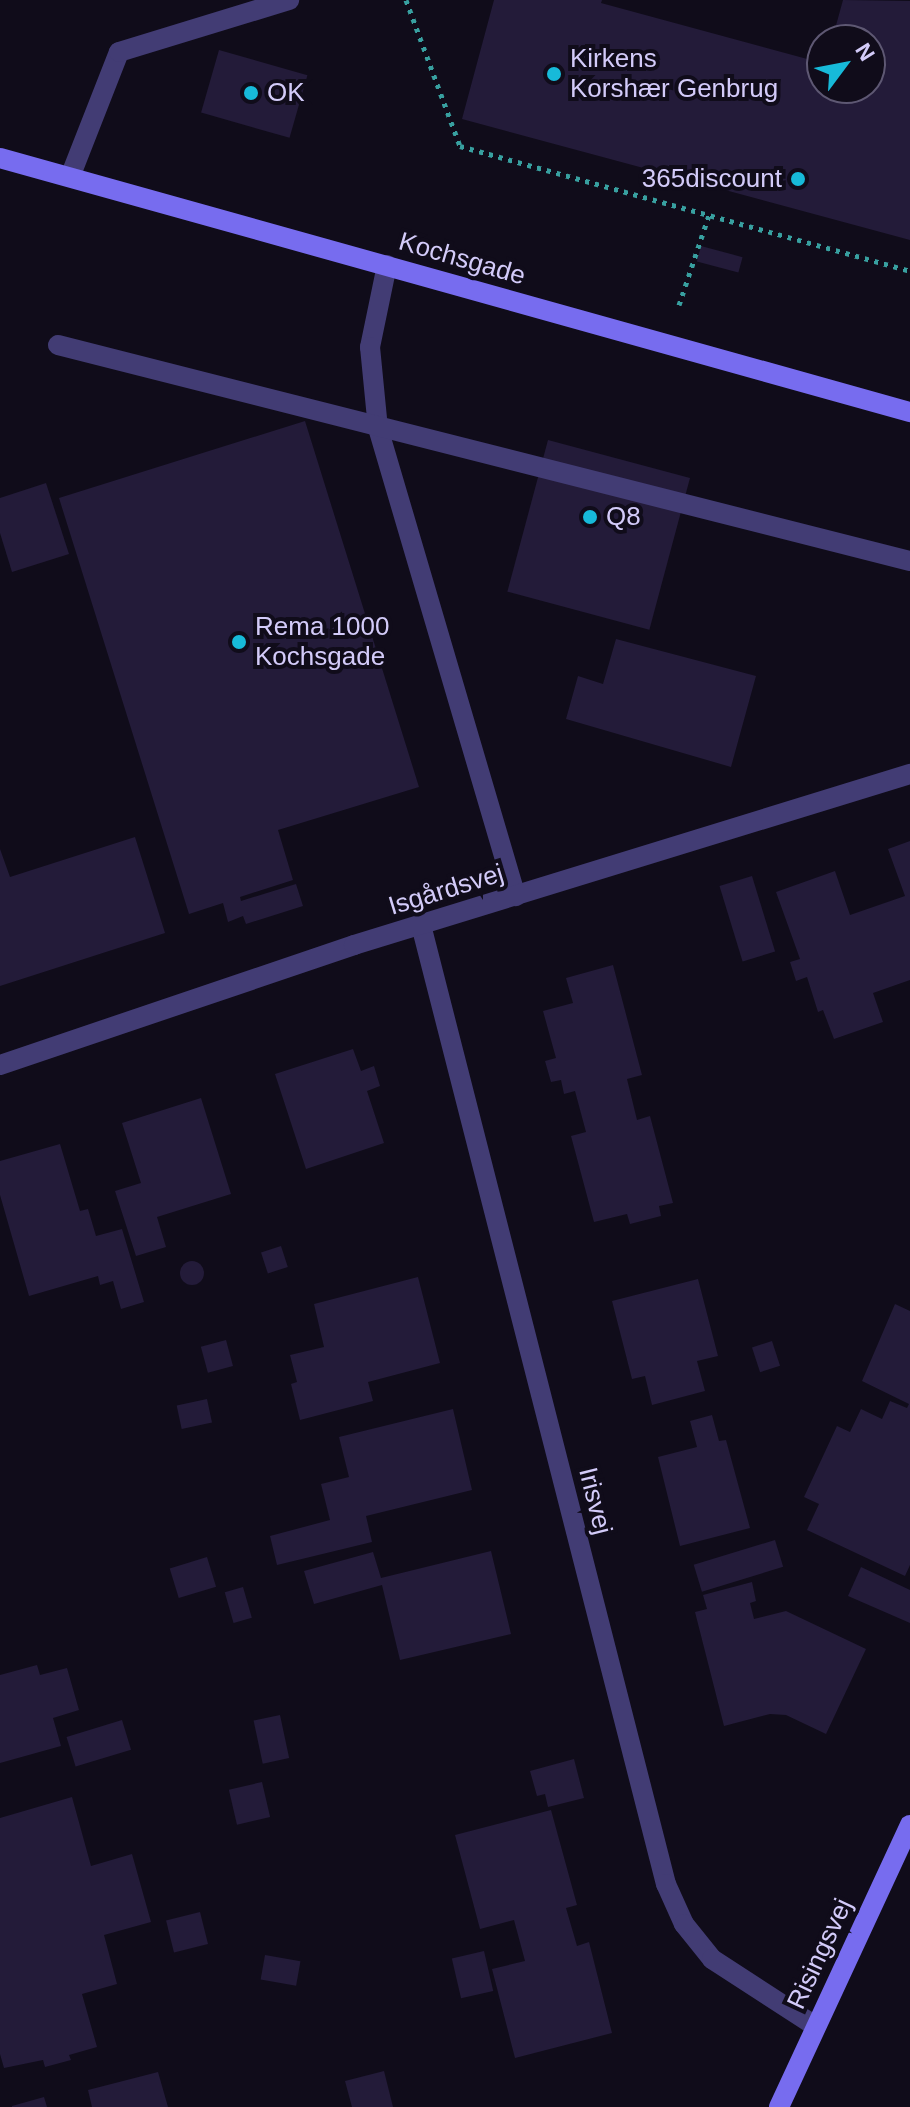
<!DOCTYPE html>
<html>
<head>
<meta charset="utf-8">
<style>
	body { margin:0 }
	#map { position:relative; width:910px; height:2107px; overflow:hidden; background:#100c1a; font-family:Arial,sans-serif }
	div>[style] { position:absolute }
	.building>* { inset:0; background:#231b39; transform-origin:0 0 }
	.round { border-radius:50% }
	.path>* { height:5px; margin-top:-2.5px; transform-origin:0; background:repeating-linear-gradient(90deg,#38a0a0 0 4px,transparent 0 10px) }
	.lane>* { height:20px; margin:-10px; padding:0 10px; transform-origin:10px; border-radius:10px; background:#423c74 }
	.street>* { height:20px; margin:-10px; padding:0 10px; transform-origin:10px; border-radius:10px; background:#423c74 }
	.secondary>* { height:20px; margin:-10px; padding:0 10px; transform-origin:10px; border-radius:10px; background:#776cef }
	.dots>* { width:22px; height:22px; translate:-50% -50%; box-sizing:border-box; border:4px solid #100c1a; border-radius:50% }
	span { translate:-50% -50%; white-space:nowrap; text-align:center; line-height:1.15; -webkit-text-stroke:8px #100c1a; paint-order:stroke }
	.poi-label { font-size:26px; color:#d3cbf9 }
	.left { translate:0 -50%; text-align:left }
	.right { translate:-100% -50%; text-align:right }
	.street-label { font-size:26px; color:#d3cbf9 }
	.north { position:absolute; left:806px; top:24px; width:80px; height:80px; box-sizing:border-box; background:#100c1a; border:2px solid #5e5873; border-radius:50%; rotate:58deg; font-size:22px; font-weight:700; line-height:32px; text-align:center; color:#d3cbf9 }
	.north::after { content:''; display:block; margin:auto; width:28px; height:36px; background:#17bad9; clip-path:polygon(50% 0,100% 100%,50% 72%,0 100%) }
</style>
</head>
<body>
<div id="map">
	<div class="building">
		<i style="clip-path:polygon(494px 0,602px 0,601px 3px,822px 63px,822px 88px,870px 88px,870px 40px,832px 40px,843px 0,910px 1px,910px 240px,462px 119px)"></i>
		<i style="left:219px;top:50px;width:92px;height:65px;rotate:16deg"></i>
		<i style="left:701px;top:246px;width:43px;height:16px;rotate:15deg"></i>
		<i style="clip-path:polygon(305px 421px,419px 787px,278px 830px,293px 880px,240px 897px,241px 901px,296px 884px,303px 906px,246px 924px,243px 916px,228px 922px,223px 903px,189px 914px,59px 498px)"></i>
		<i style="left:548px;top:440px;width:147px;height:157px;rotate:15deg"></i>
		<i style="clip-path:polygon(46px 483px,69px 554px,12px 572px,0 533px,0 498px)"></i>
		<i style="clip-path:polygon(616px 639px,756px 676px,731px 767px,566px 719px,578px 676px,603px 684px)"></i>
		<i style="clip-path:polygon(135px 837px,165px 933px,0 986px,0 849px,10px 877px)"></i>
		<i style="clip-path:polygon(910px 841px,910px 980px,873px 993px,883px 1022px,834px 1039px,823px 1010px,818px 1012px,807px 977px,796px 981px,790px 962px,800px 959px,776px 892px,835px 871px,850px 915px,905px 896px,888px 849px)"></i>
		<i style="left:752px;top:876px;width:79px;height:34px;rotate:73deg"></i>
		<i style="clip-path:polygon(613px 965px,642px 1075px,627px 1079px,637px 1120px,650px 1116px,673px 1203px,659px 1206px,661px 1216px,630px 1224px,627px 1214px,594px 1222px,571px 1136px,586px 1132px,575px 1091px,564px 1094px,561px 1080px,551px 1082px,545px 1061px,556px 1058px,543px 1011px,573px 1003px,566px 978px)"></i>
		<i style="clip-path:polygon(353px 1049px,361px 1071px,374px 1066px,380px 1086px,367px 1091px,384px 1143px,306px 1169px,275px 1074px)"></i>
		<i style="clip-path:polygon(201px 1098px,231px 1194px,157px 1217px,166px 1247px,136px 1256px,115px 1191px,141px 1183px,122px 1123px)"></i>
		<i style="clip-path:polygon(60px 1144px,80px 1211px,88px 1209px,96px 1236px,122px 1229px,144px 1302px,121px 1309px,113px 1281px,100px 1285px,98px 1276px,29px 1296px,0 1195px,0 1161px)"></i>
		<i style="left:281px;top:1246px;width:22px;height:21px;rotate:72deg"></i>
		<i class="round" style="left:180px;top:1261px;width:24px;height:24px"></i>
		<i style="clip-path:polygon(418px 1277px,440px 1363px,368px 1382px,373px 1401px,300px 1420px,291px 1384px,297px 1382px,290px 1355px,324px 1347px,314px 1304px)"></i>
		<i style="clip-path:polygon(698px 1279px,718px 1356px,697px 1361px,705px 1391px,652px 1405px,645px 1376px,632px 1379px,612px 1301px)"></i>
		<i style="clip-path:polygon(895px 1304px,910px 1311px,910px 1565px,905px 1576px,807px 1530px,819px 1504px,804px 1497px,837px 1426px,850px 1432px,861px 1409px,882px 1419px,890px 1401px,907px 1408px,909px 1404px,862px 1381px)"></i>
		<i style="left:226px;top:1340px;width:27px;height:26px;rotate:75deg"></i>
		<i style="left:772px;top:1341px;width:26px;height:21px;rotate:72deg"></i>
		<i style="left:207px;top:1399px;width:24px;height:31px;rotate:78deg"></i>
		<i style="clip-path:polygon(453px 1409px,472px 1490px,366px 1516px,372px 1542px,277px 1565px,270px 1536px,330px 1520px,321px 1484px,349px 1477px,339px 1437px)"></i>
		<i style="clip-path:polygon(712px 1415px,719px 1441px,726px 1440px,750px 1528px,680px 1546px,658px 1457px,697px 1447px,690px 1421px)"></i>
		<i style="left:775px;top:1540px;width:28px;height:85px;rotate:73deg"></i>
		<i style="clip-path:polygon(491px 1551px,511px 1634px,400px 1660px,382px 1585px,314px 1604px,304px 1571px,373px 1552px,381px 1578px)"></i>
		<i style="left:207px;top:1557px;width:31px;height:39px;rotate:73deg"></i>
		<i style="clip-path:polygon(861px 1567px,910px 1590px,910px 1623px,848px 1596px)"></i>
		<i style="clip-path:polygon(752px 1582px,756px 1601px,750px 1603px,754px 1619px,786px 1611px,866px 1649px,826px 1734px,786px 1715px,770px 1714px,724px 1726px,695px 1612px,707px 1609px,703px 1595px)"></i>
		<i style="left:243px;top:1587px;width:32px;height:19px;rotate:74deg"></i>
		<i style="clip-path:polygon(37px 1665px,40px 1675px,67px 1668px,79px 1710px,53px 1718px,61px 1746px,0 1763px,0 1675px)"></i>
		<i style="left:280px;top:1715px;width:44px;height:27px;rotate:78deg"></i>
		<i style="left:122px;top:1720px;width:31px;height:58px;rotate:73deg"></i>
		<i style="clip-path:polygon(574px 1759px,584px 1798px,548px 1807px,545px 1794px,537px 1796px,530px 1771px)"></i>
		<i style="left:262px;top:1782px;width:36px;height:34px;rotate:77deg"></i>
		<i style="clip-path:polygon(72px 1797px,91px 1866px,132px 1854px,151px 1922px,104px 1935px,117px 1984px,82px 1994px,97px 2047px,69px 2055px,71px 2060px,45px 2067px,43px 2060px,4px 2068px,0 2054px,0 1818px)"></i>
		<i style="clip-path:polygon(551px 1810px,577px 1905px,566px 1908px,577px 1946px,589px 1942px,612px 2033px,515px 2058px,492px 1969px,525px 1961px,514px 1920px,480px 1929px,455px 1835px)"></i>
		<i style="left:200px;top:1912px;width:33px;height:35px;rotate:76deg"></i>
		<i style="left:484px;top:1951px;width:41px;height:33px;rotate:77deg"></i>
		<i style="left:265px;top:1955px;width:36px;height:25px;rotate:10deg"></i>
		<i style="clip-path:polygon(384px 2071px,393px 2107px,352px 2107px,345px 2081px)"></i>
		<i style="clip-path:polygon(158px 2072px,168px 2107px,92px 2107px,88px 2090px)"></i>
		<i style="clip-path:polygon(44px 2097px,47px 2107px,12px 2107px,12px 2106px)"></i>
	</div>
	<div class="path">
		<i style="left:406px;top:0;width:156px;rotate:69.7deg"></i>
		<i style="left:460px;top:146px;width:467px;rotate:15.5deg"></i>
		<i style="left:679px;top:305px;width:95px;rotate:-71.6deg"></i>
	</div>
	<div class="lane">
		<i style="left:70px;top:177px;width:134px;rotate:-68.6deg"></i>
		<i style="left:119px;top:52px;width:178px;rotate:-17deg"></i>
		<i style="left:387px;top:265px;width:84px;rotate:101.7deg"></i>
		<i style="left:370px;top:347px;width:81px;rotate:84.4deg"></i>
		<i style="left:378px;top:428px;width:488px;rotate:73.6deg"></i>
		<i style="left:58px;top:345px;width:879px;rotate:14.23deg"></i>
	</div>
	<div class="street">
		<i style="left:421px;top:925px;width:990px;rotate:75.67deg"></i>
		<i style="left:666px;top:1884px;width:44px;rotate:65.8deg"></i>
		<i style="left:684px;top:1924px;width:45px;rotate:51.3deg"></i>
		<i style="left:712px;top:1959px;width:123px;rotate:33deg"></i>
		<i style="left:0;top:1065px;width:374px;rotate:-18.7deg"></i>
		<i style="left:354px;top:945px;width:582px;rotate:-17.1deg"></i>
	</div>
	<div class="secondary">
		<i style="left:0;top:158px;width:945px;rotate:15.6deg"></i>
		<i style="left:779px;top:2107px;width:311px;rotate:-65.1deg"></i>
	</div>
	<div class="dots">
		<i style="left:554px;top:74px;background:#17bad9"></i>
		<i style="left:251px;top:93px;background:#17bad9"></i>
		<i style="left:798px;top:179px;background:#17bad9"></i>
		<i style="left:590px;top:517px;background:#17bad9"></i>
		<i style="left:239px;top:642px;background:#17bad9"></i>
	</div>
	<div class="poi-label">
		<span class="left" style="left:570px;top:74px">Kirkens<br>Korshær Genbrug</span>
		<span class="left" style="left:267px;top:93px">OK</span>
		<span class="right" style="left:782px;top:179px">365discount</span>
		<span class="left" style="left:606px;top:517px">Q8</span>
		<span class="left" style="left:255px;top:642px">Rema 1000<br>Kochsgade</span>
	</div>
	<div class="street-label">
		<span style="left:462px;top:259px;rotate:16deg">Kochsgade</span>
		<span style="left:446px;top:890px;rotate:-17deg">Isgårdsvej</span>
		<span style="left:595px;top:1501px;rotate:76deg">Irisvej</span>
		<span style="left:820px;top:1954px;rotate:-65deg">Risingsvej</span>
	</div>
	<div class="north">N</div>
</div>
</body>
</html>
